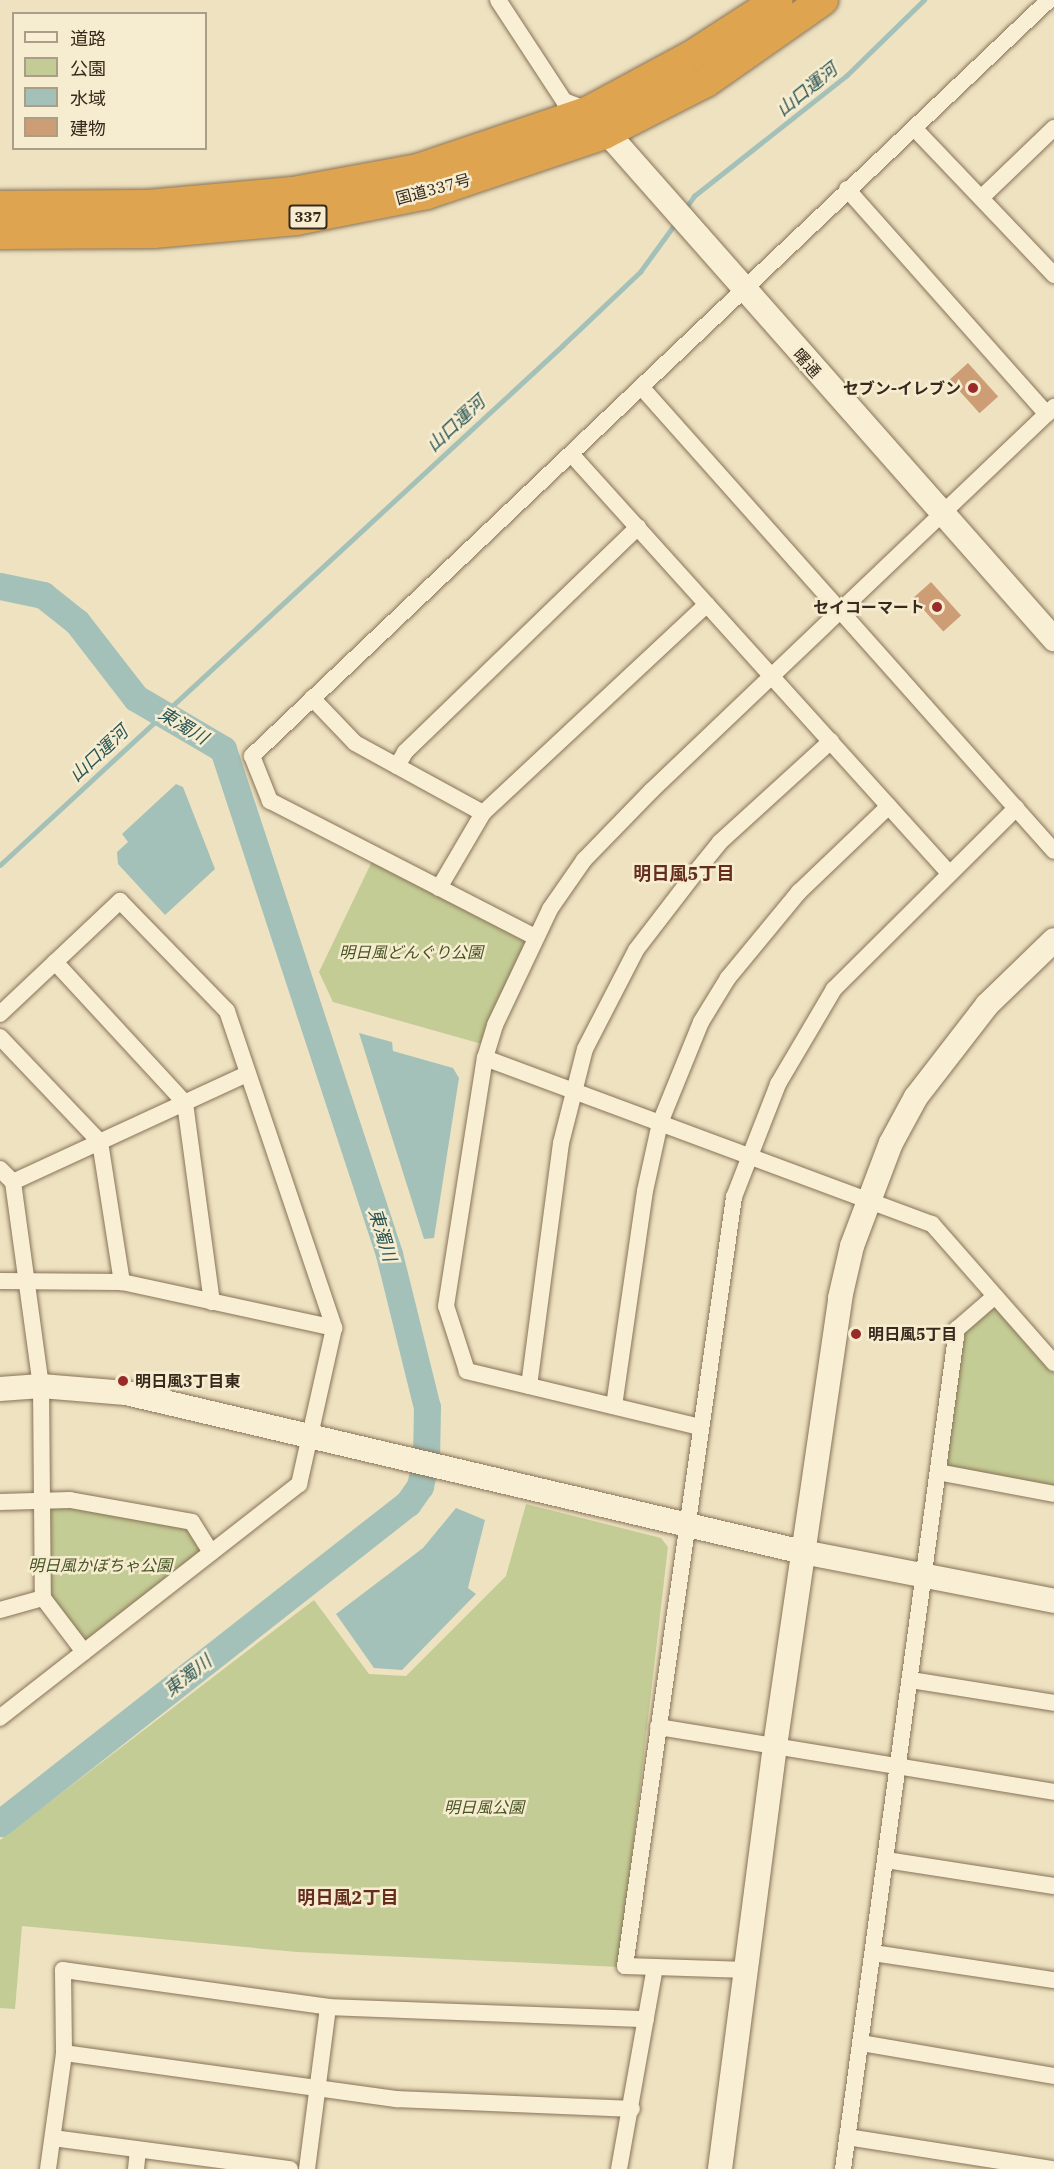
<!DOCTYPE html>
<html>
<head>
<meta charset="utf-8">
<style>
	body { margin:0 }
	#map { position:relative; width:1054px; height:2169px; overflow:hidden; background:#eee2c1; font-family:"IBM Plex Serif","Noto Sans JP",serif }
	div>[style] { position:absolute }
	.green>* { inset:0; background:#c4cc95 }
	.water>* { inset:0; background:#a4c1b9 }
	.stream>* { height:4.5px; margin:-2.25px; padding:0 2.25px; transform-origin:2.25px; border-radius:2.25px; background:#a4c1b9 }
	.river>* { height:27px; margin:-13.5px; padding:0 13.5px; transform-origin:13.5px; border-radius:13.5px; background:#a4c1b9 }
	.building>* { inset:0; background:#cd9d76; transform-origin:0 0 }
	.roads { filter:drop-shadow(0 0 2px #887358) drop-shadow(0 0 2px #887358) }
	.street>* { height:16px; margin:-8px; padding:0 8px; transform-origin:8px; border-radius:8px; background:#f9efd4 }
	.secondary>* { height:24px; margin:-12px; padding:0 12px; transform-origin:12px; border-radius:12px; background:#f9efd4 }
	.highway>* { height:30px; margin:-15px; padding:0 15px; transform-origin:15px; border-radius:15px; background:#dfa450 }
	.dots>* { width:16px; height:16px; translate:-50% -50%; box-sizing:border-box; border:3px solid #f6ecd0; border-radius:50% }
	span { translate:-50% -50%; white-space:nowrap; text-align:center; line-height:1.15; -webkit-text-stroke:5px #f6ecd0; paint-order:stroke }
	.shield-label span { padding:2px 4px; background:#f6ecd0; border:2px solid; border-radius:4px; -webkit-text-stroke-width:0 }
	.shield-label { font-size:15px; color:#372a1d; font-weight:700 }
	.street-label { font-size:16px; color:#372a1d }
	.poi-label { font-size:16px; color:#372a1d; font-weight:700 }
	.right { translate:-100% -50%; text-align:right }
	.left { translate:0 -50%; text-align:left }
	.park-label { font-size:16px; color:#465423; font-style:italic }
	.water-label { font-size:18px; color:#2c5756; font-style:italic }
	.neighbourhood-label { font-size:18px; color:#642d1c; font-weight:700 }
	.legend { position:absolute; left:12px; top:12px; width:195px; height:138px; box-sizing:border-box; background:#f6ecd0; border:2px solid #aa9e88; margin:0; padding:8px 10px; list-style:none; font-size:18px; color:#372a1d }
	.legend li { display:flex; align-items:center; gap:12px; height:30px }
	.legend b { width:30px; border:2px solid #aa9e88 }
</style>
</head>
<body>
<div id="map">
	<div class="green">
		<i style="clip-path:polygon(375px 855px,535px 937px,489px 1046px,333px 1002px,319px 972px)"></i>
		<i style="clip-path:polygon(995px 1296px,1054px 1363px,1054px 1494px,938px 1472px,957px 1329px)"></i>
		<i style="clip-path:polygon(41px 1498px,192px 1522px,211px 1553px,84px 1652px,43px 1598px)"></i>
		<i style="clip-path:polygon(526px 1504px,661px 1538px,668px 1547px,619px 1967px,297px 1952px,22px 1926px,15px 2009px,0 2008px,0 1840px,314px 1600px,369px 1674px,406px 1676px,506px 1576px)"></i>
	</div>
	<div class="water">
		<i style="clip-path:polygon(176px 784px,183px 787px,215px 869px,165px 915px,118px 864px,117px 852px,128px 842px,122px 834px)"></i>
		<i style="clip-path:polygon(359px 1033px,392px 1042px,393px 1051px,453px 1068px,459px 1078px,434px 1238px,424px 1239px)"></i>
		<i style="clip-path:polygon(456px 1508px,485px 1520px,468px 1588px,476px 1594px,402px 1670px,374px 1668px,336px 1614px,423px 1548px)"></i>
	</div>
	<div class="stream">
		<i style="left:685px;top:209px;width:16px;rotate:-55deg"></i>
		<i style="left:694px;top:196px;width:194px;rotate:-38.3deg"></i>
		<i style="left:846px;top:76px;width:109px;rotate:-44.3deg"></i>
		<i style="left:0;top:865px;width:765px;rotate:-42.72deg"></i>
		<i style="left:562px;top:346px;width:108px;rotate:-43.5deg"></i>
		<i style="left:640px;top:272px;width:63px;rotate:-54deg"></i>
	</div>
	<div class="river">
		<i style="left:0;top:586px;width:44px;rotate:11.8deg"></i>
		<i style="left:43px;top:595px;width:43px;rotate:38.5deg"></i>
		<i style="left:77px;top:622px;width:96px;rotate:52.2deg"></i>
		<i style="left:136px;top:698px;width:101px;rotate:30.4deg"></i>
		<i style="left:223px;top:749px;width:532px;rotate:71.8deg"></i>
		<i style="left:389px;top:1254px;width:158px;rotate:76.1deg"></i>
		<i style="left:427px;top:1407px;width:51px;rotate:91.1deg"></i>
		<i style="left:426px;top:1458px;width:29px;rotate:102deg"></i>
		<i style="left:420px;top:1486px;width:21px;rotate:125deg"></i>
		<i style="left:408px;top:1503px;width:519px;rotate:141.89deg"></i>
	</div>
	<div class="building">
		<i style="left:968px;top:363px;width:45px;height:25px;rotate:48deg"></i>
		<i style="left:931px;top:582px;width:45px;height:24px;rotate:48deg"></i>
	</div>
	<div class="roads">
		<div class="street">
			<i style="left:498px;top:0;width:121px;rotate:56.8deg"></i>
			<i style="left:564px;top:101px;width:26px;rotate:21deg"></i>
			<i style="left:915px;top:129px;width:202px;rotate:46.4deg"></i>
			<i style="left:847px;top:189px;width:301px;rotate:48.4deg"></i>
			<i style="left:981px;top:198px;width:101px;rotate:-43.8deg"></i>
			<i style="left:643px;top:389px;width:618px;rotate:48.34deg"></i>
			<i style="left:573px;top:456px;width:560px;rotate:47.97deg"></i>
			<i style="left:312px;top:698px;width:62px;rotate:46.3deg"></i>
			<i style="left:355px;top:743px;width:146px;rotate:28.7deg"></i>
			<i style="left:397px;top:766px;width:16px;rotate:-60deg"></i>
			<i style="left:405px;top:752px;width:324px;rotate:-44deg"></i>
			<i style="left:439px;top:888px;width:87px;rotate:-59.6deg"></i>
			<i style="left:483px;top:813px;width:306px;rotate:-43deg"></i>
			<i style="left:535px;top:937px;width:298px;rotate:-152.8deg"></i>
			<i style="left:270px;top:801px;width:48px;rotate:-111.8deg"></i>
			<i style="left:252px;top:756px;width:1099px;rotate:-43.49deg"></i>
			<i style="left:55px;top:962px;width:192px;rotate:47.3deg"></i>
			<i style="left:185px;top:1103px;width:201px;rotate:82.3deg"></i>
			<i style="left:0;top:1014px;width:165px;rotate:-43.3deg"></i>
			<i style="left:120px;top:901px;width:153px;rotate:45.8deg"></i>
			<i style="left:227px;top:1011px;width:335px;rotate:71.3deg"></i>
			<i style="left:334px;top:1328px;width:160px;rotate:102.6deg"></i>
			<i style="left:299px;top:1484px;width:380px;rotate:142deg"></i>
			<i style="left:0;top:1037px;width:145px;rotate:46.4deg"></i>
			<i style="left:100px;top:1142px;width:142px;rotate:81.1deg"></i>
			<i style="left:485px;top:1058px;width:477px;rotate:20.4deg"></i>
			<i style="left:932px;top:1224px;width:185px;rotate:48.7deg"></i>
			<i style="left:0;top:1169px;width:18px;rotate:45deg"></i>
			<i style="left:13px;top:1182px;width:206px;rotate:82.2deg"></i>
			<i style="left:41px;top:1386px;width:212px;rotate:89.5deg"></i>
			<i style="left:43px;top:1598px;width:68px;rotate:52.8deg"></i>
			<i style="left:13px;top:1182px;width:258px;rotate:-24.8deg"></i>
			<i style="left:0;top:1281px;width:122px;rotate:0.5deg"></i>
			<i style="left:122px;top:1282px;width:217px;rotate:12.2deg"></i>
			<i style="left:529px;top:1386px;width:245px;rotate:-82.5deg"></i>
			<i style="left:561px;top:1143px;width:97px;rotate:-75.7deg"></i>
			<i style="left:585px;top:1049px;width:111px;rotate:-62.7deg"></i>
			<i style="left:636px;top:950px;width:97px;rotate:-52.5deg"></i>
			<i style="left:695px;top:873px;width:40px;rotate:-51deg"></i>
			<i style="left:720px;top:842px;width:150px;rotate:-42.3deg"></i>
			<i style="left:614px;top:1406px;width:217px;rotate:-81.8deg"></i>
			<i style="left:645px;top:1191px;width:70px;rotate:-77.6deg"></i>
			<i style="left:660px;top:1123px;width:109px;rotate:-67.9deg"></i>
			<i style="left:701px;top:1022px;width:52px;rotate:-58.5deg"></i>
			<i style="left:728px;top:978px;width:112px;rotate:-50.5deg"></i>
			<i style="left:799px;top:892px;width:124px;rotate:-43.7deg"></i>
			<i style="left:700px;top:1427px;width:240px;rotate:-166.5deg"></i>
			<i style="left:467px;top:1371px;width:68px;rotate:-107.9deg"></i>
			<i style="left:446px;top:1306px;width:251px;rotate:-81.1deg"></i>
			<i style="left:485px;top:1058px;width:34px;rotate:-73deg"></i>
			<i style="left:495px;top:1025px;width:128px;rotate:-64.6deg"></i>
			<i style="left:550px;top:909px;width:60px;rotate:-55.2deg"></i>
			<i style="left:584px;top:860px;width:96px;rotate:-45.8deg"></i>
			<i style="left:651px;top:791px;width:557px;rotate:-43.62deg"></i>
			<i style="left:938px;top:1472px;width:118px;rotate:10.7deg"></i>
			<i style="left:0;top:1502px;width:70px;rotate:-1.6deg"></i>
			<i style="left:70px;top:1500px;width:124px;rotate:10.2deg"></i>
			<i style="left:192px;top:1522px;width:36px;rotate:58deg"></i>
			<i style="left:0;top:1610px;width:45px;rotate:-15.6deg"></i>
			<i style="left:911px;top:1680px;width:145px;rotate:9.1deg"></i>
			<i style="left:658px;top:1727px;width:401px;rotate:9.3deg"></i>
			<i style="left:886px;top:1860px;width:170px;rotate:8.8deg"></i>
			<i style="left:873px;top:1953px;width:183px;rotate:8.5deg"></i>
			<i style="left:747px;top:1970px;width:122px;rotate:-178.1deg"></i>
			<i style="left:625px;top:1966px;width:777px;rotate:-81.93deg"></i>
			<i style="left:734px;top:1197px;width:121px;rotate:-68.7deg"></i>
			<i style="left:778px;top:1084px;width:110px;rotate:-59.5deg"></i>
			<i style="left:834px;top:989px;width:257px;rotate:-44.8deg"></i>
			<i style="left:861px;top:2043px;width:196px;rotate:9.7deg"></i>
			<i style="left:64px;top:2053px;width:83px;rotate:-90.7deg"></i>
			<i style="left:63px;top:1970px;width:268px;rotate:7.9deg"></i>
			<i style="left:328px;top:2007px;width:318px;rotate:2.2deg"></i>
			<i style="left:847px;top:2137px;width:207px;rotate:8.9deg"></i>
			<i style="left:53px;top:2138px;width:239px;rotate:7.5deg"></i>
			<i style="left:48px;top:2169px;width:117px;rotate:-82.1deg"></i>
			<i style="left:64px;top:2053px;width:336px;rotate:7.9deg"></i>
			<i style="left:397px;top:2099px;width:235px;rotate:2.4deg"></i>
			<i style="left:136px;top:2169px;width:19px;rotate:-84deg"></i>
			<i style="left:307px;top:2169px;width:163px;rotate:-82.6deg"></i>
			<i style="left:619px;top:2169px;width:205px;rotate:-79.9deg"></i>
			<i style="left:843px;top:2169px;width:848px;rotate:-82.27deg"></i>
			<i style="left:957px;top:1329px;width:50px;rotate:-41deg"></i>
		</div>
		<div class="secondary">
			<i style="left:595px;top:119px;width:694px;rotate:48.57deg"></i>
			<i style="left:0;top:1389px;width:41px;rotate:-4.2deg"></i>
			<i style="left:41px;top:1386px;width:85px;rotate:4.7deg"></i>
			<i style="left:126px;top:1393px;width:695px;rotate:13.22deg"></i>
			<i style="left:803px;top:1552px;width:256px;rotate:11deg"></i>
			<i style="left:720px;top:2169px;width:427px;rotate:-82.6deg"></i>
			<i style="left:775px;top:1746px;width:453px;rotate:-81.7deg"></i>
			<i style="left:840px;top:1298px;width:53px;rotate:-77deg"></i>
			<i style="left:852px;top:1246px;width:110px;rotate:-69.3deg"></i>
			<i style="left:891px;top:1143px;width:52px;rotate:-61.5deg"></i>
			<i style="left:916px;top:1097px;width:116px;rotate:-52.3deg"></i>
			<i style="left:987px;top:1005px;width:93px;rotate:-44.1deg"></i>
		</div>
		<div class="highway">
			<i style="left:0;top:206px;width:148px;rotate:-0.4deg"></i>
			<i style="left:148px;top:205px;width:146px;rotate:-5.1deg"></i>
			<i style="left:293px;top:192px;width:127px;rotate:-10.4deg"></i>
			<i style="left:418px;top:169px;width:181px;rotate:-18.7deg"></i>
			<i style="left:589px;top:111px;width:116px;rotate:-28.3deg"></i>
			<i style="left:691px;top:56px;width:103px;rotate:-32.8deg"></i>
			<i style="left:0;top:234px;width:154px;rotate:-0.4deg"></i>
			<i style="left:154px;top:233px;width:143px;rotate:-5.2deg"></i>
			<i style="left:296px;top:220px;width:134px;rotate:-11.2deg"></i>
			<i style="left:427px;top:194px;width:187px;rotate:-18.7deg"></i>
			<i style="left:604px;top:134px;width:114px;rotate:-27deg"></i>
			<i style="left:706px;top:82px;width:143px;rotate:-35deg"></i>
		</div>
	</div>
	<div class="dots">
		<i style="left:973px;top:388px;background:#982a28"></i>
		<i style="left:937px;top:607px;background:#982a28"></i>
		<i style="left:856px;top:1334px;background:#982a28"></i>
		<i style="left:123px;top:1381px;background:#982a28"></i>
	</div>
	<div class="shield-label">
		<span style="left:308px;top:217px">337</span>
	</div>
	<div class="street-label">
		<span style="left:433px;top:189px;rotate:-15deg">国道337号</span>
		<span style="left:807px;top:363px;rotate:48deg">曙通</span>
	</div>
	<div class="poi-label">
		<span class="right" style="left:961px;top:388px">セブン-イレブン</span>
		<span class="right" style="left:925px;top:607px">セイコーマート</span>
		<span class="left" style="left:868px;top:1334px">明日風5丁目</span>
		<span class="left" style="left:135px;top:1381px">明日風3丁目東</span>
	</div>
	<div class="park-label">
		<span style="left:411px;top:952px">明日風どんぐり公園</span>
		<span style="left:100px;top:1565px">明日風かぼちゃ公園</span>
		<span style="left:484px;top:1807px">明日風公園</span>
	</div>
	<div class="water-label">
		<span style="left:807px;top:90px;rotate:-39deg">山口運河</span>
		<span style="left:456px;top:424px;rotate:-43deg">山口運河</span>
		<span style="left:183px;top:726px;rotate:31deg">東濁川</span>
		<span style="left:99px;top:754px;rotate:-43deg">山口運河</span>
		<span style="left:382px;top:1235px;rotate:73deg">東濁川</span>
		<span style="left:188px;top:1676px;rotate:-38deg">東濁川</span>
	</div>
	<div class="neighbourhood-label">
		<span style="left:684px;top:874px">明日風5丁目</span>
		<span style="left:348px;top:1898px">明日風2丁目</span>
	</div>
	<ul class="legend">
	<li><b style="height:8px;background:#f9efd4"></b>道路</li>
	<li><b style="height:16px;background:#c4cc95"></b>公園</li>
	<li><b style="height:16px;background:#a4c1b9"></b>水域</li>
	<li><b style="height:16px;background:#cd9d76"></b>建物</li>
	</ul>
</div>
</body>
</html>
